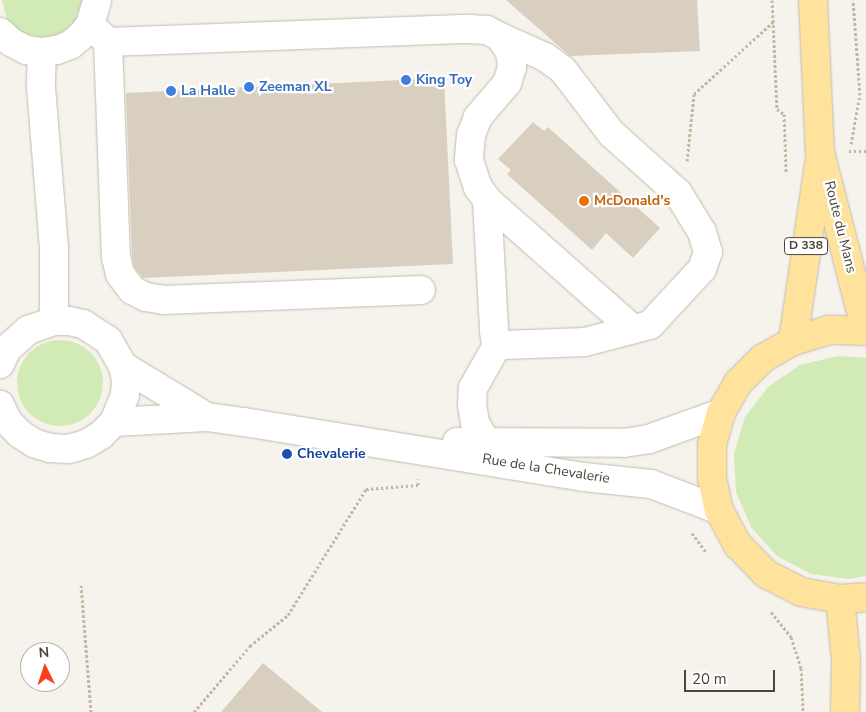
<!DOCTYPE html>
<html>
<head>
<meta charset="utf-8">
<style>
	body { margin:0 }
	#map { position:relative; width:866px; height:712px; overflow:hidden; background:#f6f3ec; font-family:"Nunito Sans",sans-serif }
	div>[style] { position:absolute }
	.green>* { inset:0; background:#d2eab5 }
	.round { border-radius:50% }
	.building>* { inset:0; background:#d8cfc1 }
	.path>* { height:3px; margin-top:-1.5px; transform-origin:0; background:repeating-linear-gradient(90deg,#c4b79f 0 2.5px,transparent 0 5px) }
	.roads { filter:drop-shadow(0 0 1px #c2bbae) drop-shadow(0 0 1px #c2bbae) }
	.minor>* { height:28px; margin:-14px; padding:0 14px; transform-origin:14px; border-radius:14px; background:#fff }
	.major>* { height:28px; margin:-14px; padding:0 14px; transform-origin:14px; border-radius:14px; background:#ffe39c }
	.dots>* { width:14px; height:14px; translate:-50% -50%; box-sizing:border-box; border:2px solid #fff; border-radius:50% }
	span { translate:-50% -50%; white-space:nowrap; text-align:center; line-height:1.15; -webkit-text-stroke:4.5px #fff; paint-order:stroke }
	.shield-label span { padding:1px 4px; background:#fff; border:1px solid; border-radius:4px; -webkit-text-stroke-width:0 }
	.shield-label { font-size:12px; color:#4b4439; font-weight:700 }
	.shop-label { font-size:14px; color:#366cbe; font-weight:700 }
	.left { translate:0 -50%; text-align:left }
	.food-label { font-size:14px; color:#c56008; font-weight:700 }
	.street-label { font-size:14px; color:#4b4439 }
	.transit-label { font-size:14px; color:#164399; font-weight:700 }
	.north { position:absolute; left:20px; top:642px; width:50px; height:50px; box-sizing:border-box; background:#fff; border:1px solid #b7b4b0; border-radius:50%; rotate:356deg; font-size:14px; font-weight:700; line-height:20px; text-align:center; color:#4b4439 }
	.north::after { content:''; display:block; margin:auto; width:18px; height:22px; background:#fc3f1d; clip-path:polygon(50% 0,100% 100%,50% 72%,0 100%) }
	.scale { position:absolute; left:684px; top:670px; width:91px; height:22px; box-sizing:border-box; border:2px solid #4b4439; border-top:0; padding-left:6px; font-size:15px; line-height:18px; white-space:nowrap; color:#4b4439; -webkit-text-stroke:4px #fff; paint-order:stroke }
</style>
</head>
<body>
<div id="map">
	<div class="green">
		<i style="clip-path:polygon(2px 0,82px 0,76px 19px,67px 29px,56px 35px,43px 38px,29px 35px,17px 29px,7px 19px)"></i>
		<i class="round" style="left:17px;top:340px;width:86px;height:86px"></i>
		<i style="clip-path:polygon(838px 356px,866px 358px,866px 576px,849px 579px,811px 574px,777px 556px,751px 527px,736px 492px,734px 454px,745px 417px,768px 387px,800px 365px)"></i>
	</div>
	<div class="building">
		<i style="clip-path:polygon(506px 0,697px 0,700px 51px,570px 56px)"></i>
		<i style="clip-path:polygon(444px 78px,453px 264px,143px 278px,134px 267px,132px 255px,126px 93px)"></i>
		<i style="clip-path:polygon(533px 122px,544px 131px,548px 127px,660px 228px,633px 258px,606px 233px,592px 250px,507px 174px,511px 170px,498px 159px)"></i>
		<i style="clip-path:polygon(263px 663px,322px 712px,221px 712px)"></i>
	</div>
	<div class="path">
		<i style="left:772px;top:0;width:109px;rotate:87.4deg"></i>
		<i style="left:777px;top:109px;width:9px;rotate:36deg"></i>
		<i style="left:784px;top:114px;width:58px;rotate:88deg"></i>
		<i style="left:851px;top:144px;width:50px;rotate:-79.6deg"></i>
		<i style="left:860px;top:95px;width:95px;rotate:-94.2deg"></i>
		<i style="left:849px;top:151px;width:17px"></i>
		<i style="left:687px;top:161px;width:67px;rotate:-84deg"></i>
		<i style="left:694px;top:94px;width:107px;rotate:-42.3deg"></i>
		<i style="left:692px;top:533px;width:24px;rotate:54deg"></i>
		<i style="left:81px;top:585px;width:127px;rotate:85.5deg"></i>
		<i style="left:771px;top:612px;width:32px;rotate:51deg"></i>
		<i style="left:791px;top:637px;width:33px;rotate:72deg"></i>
		<i style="left:801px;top:668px;width:44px;rotate:87.4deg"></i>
		<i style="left:194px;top:712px;width:87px;rotate:-49.7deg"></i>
		<i style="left:250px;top:646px;width:49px;rotate:-39.2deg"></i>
		<i style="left:288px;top:615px;width:148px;rotate:-58.2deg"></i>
		<i style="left:366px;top:489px;width:52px;rotate:-4.4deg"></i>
		<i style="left:418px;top:485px;width:6px;rotate:-90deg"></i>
	</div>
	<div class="roads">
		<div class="minor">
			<i style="left:90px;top:25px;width:25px;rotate:43deg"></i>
			<i style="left:108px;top:42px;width:361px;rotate:-2.1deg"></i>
			<i style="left:469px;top:29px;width:18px;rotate:3deg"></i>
			<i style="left:487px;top:30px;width:15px;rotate:28deg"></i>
			<i style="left:0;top:32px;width:15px;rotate:42deg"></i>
			<i style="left:11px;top:42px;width:17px;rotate:28deg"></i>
			<i style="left:26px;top:50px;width:16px;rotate:7deg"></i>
			<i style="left:42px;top:52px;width:15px;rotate:-8deg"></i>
			<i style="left:57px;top:50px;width:14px;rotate:-21deg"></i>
			<i style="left:70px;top:45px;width:14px;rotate:-39deg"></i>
			<i style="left:81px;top:36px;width:14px;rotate:-51deg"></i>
			<i style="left:90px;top:25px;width:26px;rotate:-74deg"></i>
			<i style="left:108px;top:42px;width:215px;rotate:87.9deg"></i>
			<i style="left:116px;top:257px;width:17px;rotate:77deg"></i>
			<i style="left:120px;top:274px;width:20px;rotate:53deg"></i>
			<i style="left:132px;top:290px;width:16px;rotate:27deg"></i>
			<i style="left:146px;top:297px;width:18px;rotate:9deg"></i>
			<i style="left:164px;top:300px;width:257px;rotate:-2.2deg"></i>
			<i style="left:42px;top:52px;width:35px;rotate:92deg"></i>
			<i style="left:41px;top:87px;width:162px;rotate:85.4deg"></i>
			<i style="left:54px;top:248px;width:73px;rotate:90deg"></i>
			<i style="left:487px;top:200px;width:131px;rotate:86.9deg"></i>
			<i style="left:494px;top:331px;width:7px;rotate:82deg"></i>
			<i style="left:495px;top:338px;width:11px;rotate:41deg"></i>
			<i style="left:503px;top:345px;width:82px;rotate:-2.1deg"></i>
			<i style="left:585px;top:342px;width:67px;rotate:-14.7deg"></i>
			<i style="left:650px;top:325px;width:76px;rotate:-47.1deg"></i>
			<i style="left:702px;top:269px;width:18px;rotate:-71deg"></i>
			<i style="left:708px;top:252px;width:21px;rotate:-107deg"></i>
			<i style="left:702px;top:232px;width:46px;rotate:-121.6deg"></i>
			<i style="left:678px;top:193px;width:90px;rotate:-138.2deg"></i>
			<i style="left:611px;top:133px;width:79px;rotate:-127.3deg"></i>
			<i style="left:563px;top:70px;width:22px;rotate:-144deg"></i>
			<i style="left:545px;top:57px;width:49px;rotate:-156deg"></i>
			<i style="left:500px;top:37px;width:18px;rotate:56deg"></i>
			<i style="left:510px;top:52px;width:15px;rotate:82deg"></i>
			<i style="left:512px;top:67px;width:17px;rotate:107deg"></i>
			<i style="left:507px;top:83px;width:45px;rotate:130.5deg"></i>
			<i style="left:478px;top:117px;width:19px;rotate:111deg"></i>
			<i style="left:471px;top:135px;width:25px;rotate:95deg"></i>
			<i style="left:469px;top:160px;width:28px;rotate:72deg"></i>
			<i style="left:478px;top:187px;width:16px;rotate:55deg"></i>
			<i style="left:487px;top:200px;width:195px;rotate:41.5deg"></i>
			<i style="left:0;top:364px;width:17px;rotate:-65deg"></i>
			<i style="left:7px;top:349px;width:28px;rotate:-42deg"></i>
			<i style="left:28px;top:330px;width:28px;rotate:-19deg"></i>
			<i style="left:54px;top:321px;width:15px"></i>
			<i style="left:69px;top:321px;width:14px;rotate:12deg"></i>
			<i style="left:83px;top:324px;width:30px;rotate:33deg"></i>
			<i style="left:108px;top:340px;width:30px;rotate:60deg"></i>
			<i style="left:123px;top:366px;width:14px;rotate:78deg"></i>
			<i style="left:126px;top:380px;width:15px;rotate:94deg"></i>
			<i style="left:125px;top:395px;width:29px;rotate:112deg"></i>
			<i style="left:114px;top:422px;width:18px;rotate:135deg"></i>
			<i style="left:101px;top:435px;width:17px;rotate:149deg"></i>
			<i style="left:86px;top:444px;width:19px;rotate:164deg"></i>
			<i style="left:68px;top:449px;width:18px;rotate:-177deg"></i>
			<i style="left:50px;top:448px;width:17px;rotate:-163deg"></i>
			<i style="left:34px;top:443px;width:17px;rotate:-147deg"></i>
			<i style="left:20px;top:434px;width:17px;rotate:-135deg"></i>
			<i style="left:8px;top:422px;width:19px;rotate:-115deg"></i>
			<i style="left:123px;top:366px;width:98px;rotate:31.3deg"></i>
			<i style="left:114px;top:422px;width:93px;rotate:-3.1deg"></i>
			<i style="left:207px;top:417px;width:37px;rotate:8deg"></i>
			<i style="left:244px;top:422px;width:344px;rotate:9.2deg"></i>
			<i style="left:584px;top:477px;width:67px;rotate:6deg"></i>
			<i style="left:651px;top:484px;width:73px;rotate:20.9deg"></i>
			<i style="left:457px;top:442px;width:167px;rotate:0.3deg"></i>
			<i style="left:624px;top:443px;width:25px;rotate:-9deg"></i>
			<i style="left:649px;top:439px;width:77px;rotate:-19.9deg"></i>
			<i style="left:486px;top:442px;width:22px;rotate:-120deg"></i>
			<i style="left:475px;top:423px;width:18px;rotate:-99deg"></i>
			<i style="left:472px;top:405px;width:17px;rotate:-87deg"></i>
			<i style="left:473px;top:388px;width:53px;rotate:-60.5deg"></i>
		</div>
		<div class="major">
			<i style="left:813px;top:0;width:152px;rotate:87.4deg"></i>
			<i style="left:820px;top:152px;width:185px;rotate:75.6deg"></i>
			<i style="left:866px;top:331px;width:37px;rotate:-178deg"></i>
			<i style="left:829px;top:330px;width:38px;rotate:163deg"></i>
			<i style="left:793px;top:341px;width:34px;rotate:150deg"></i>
			<i style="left:763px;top:358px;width:35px;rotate:135deg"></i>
			<i style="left:738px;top:383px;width:34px;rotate:120deg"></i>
			<i style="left:721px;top:413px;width:33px;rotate:106deg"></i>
			<i style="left:712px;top:445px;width:33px;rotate:90deg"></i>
			<i style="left:712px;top:478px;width:33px;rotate:78deg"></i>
			<i style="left:719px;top:510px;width:40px;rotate:62deg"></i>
			<i style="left:738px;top:545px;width:40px;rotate:46deg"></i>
			<i style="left:766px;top:574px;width:39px;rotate:27deg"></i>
			<i style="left:801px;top:592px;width:40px;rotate:10deg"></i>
			<i style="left:840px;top:599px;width:26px;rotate:-4deg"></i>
			<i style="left:793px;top:341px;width:179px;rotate:-81.6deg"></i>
			<i style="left:840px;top:599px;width:60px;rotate:84.3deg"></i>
			<i style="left:846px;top:659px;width:53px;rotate:91.1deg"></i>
		</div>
	</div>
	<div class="dots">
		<i style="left:406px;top:80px;background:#3f7fe0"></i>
		<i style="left:249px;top:87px;background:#3f7fe0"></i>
		<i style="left:171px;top:91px;background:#3f7fe0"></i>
		<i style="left:584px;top:201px;background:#e8710a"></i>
		<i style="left:287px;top:454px;background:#1a4fb4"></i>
	</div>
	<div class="shield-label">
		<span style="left:806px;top:246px">D 338</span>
	</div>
	<div class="shop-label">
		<span class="left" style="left:416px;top:80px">King Toy</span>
		<span class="left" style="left:259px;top:87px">Zeeman XL</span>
		<span class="left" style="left:181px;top:91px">La Halle</span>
	</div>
	<div class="food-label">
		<span class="left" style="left:594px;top:201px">McDonald's</span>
	</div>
	<div class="street-label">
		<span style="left:840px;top:227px;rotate:76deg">Route du Mans</span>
		<span style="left:546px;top:469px;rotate:9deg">Rue de la Chevalerie</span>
	</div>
	<div class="transit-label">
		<span class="left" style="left:297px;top:454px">Chevalerie</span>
	</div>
	<div class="north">N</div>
	<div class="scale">20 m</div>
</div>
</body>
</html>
